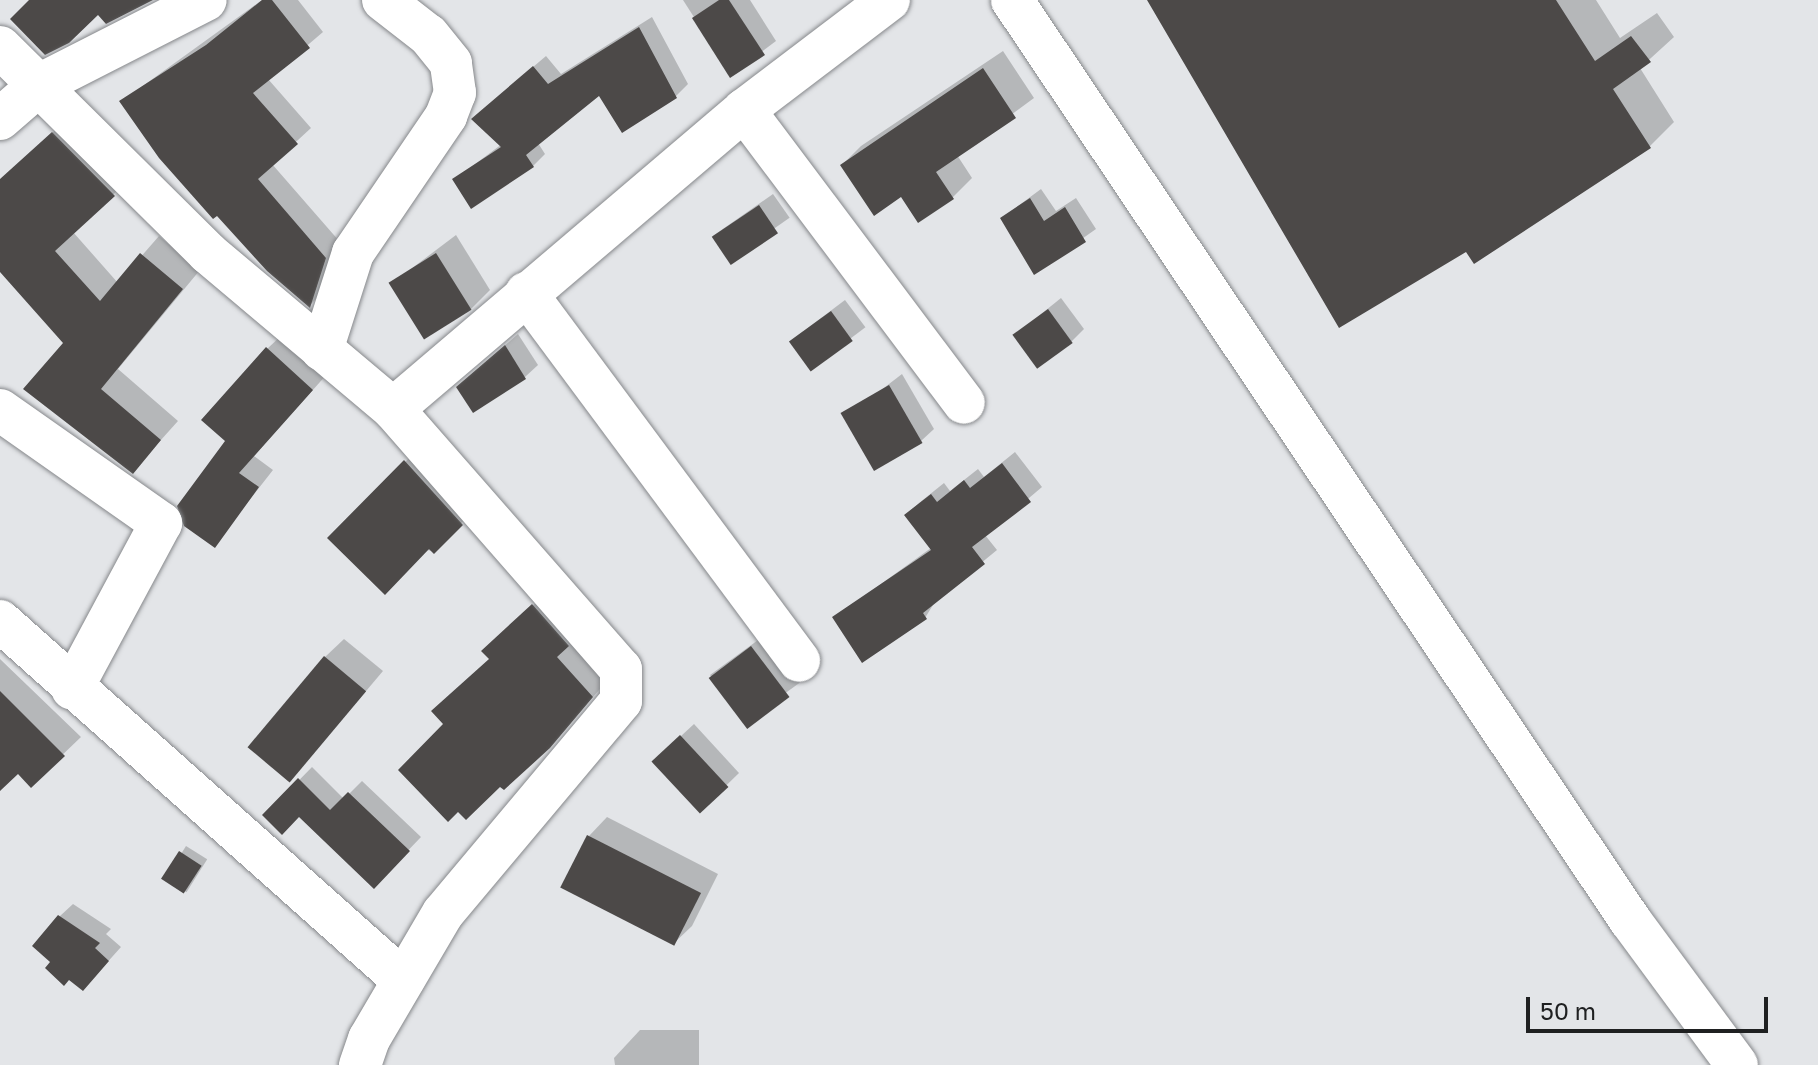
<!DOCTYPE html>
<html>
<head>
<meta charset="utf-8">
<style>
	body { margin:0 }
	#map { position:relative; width:1818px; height:1065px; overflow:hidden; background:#e3e5e8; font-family:"Golos Text",sans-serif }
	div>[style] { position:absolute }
	.shadow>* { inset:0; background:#0003; transform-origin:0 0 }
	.building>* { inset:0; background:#4c4948; transform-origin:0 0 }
	.roads { filter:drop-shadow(0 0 2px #86888b) drop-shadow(0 0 2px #86888b) }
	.minor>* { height:42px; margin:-21px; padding:0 21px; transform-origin:21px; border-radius:21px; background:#fff }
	span { translate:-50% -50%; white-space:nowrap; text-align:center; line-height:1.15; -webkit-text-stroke:8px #e3e5e8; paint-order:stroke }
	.scale { position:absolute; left:1526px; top:997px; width:242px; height:36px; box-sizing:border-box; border:4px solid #1f2021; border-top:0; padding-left:10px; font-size:24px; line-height:28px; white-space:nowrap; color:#1f2021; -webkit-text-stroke:6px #e3e5e8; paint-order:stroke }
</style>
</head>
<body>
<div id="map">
	<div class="shadow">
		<i style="clip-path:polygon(262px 0,298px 0,323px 32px,268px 79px,311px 128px,272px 164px,340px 242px,324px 291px,310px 305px,122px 101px)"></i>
		<i style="clip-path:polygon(683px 0,750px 0,776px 41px,731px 75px)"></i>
		<i style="clip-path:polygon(1149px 0,1596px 0,1620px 38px,1657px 13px,1674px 37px,1640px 68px,1674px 122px,1650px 146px,1474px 261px,1467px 249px)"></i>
		<i style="clip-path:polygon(652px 17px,688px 84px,676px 96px,599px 93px,538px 143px,545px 154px,533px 166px,455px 179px,502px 144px,486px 107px,546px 56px,561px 74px)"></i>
		<i style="clip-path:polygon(1003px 51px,1034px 98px,957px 155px,972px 178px,953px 197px,919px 220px,902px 195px,842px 165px,861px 146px)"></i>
		<i style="clip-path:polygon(71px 115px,132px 177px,73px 232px,118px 283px,159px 236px,200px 270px,118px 369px,178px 421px,133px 471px,65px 343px,0 269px,0 183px)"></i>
		<i style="clip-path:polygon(1041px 189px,1056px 211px,1076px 198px,1096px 229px,1035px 272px,1002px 218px)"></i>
		<i style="left:773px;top:194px;width:29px;height:73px;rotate:55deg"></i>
		<i style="clip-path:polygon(456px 235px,490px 290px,471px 309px,391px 284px)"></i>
		<i style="clip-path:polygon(1061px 298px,1084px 329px,1071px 342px,1015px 335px)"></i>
		<i style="left:845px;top:300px;width:34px;height:67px;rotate:53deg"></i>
		<i style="clip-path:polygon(284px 333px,328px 373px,254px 456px,273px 470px,214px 545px,227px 441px,267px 349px)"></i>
		<i style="clip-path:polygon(518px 334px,538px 365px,525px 377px,472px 374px)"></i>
		<i style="clip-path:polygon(902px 374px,934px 429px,921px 441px,846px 417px)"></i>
		<i style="clip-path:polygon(421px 446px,477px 507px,434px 551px,330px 538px)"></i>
		<i style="clip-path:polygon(1015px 452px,1042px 487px,985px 535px,997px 550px,936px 600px,925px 618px,835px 617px,931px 548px,906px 515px,919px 503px,944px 483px,950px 491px,978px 469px,984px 477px)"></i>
		<i style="clip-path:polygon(549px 591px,607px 681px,549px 747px,446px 724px,491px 658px,499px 636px)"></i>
		<i style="left:765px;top:635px;width:59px;height:68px;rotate:54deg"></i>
		<i style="clip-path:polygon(344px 639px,383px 671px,291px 780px,325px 657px)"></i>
		<i style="clip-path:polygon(0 659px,81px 737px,31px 785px,18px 771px,0 788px)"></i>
		<i style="clip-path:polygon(694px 724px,739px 773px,700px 811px,667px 749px)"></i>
		<i style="clip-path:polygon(312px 767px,344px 799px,362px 781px,421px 837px,374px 886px,299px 815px,265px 815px)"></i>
		<i style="clip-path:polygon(607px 817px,718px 874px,692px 926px,673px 944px,589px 836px)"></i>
		<i style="left:186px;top:846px;width:25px;height:39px;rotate:32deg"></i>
		<i style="clip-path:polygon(73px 904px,111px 929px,106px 934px,121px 947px,95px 976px,70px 977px,53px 962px,60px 916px)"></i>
		<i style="clip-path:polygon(640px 1030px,699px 1030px,699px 1065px,615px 1065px,614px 1058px)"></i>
	</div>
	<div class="building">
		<i style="clip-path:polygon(29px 0,153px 0,106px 24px,98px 15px,69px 43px,45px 55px,10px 19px)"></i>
		<i style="clip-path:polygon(262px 0,272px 0,310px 48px,253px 93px,298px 144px,258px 179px,326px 258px,310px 308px,267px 271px,217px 216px,213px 219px,159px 158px,119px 101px,206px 45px)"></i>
		<i style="clip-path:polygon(719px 0,729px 0,765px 55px,730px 78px,692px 18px)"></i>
		<i style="clip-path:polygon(1147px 0,1556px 0,1595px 61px,1631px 36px,1651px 62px,1613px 89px,1651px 148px,1474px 264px,1466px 252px,1339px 328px)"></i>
		<i style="clip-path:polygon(639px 27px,677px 98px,622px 133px,599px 96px,526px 155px,534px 167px,471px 209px,452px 179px,501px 147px,471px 119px,533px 66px,548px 84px)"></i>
		<i style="clip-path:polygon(983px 68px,1016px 118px,936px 172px,954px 199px,918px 223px,901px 197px,874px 216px,840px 165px)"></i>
		<i style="clip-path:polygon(52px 132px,115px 196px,55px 251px,100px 301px,140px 253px,183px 289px,101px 389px,161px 440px,133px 474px,23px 389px,63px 343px,0 272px,0 179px)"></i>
		<i style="clip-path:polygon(1030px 198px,1044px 221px,1065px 207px,1086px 242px,1034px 275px,1000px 218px)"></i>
		<i style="left:759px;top:205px;width:34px;height:57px;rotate:56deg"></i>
		<i style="left:436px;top:253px;width:67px;height:56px;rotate:58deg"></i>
		<i style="left:1048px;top:309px;width:42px;height:44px;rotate:54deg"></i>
		<i style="left:831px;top:311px;width:37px;height:52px;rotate:54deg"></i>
		<i style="clip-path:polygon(505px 345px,526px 379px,473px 413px,456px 387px)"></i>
		<i style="clip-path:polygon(266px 347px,313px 390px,239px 473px,259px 487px,215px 548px,184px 526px,177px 506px,225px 441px,201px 420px)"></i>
		<i style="left:889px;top:385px;width:67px;height:56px;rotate:60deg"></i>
		<i style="clip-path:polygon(404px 460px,463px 525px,434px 554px,429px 549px,385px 595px,327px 538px)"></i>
		<i style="clip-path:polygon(1002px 463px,1031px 502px,972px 547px,985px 564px,923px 613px,927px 619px,862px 663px,832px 617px,931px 550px,904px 515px,931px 494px,937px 502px,964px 480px,970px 488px)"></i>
		<i style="clip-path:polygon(532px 604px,569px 646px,557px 657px,593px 697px,550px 748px,504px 790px,500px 787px,466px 820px,458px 812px,448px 822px,398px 770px,443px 724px,431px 711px,489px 659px,481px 651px)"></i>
		<i style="left:751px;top:646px;width:64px;height:53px;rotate:53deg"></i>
		<i style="left:324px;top:656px;width:55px;height:119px;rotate:40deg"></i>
		<i style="clip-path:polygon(0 691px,65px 756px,31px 788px,18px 774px,0 791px)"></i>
		<i style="left:680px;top:735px;width:71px;height:39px;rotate:47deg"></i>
		<i style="clip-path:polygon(298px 778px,330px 810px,348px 792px,410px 851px,374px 889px,299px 817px,282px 835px,262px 815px)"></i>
		<i style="left:587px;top:835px;width:128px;height:59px;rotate:27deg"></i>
		<i style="left:179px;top:851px;width:27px;height:33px;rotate:33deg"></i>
		<i style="clip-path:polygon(58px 915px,100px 943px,95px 948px,109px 961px,83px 991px,69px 980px,64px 986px,45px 968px,50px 962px,32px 946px)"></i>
	</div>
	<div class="roads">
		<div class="minor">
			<i style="left:1012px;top:0;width:1108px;rotate:56.11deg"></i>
			<i style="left:1630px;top:920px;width:180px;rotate:53.6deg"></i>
			<i style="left:0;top:47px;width:293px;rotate:44.7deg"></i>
			<i style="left:208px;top:253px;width:242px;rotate:40.1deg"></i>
			<i style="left:393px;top:409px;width:346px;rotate:48.8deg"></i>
			<i style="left:621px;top:669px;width:32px;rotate:90deg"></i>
			<i style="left:621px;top:701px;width:277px;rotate:130deg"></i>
			<i style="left:443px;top:913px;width:146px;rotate:120.4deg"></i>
			<i style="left:369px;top:1039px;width:28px;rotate:109deg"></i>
			<i style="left:744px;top:110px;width:366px;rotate:53.1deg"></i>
			<i style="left:0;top:119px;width:52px;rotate:-41.1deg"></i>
			<i style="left:39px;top:85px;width:187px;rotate:-27deg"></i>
			<i style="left:526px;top:293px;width:458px;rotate:53.4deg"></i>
			<i style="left:322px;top:350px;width:102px;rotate:-72.3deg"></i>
			<i style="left:353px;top:253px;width:166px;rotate:-55.8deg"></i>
			<i style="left:446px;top:116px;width:25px;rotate:-69deg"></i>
			<i style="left:455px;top:93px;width:30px;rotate:-98deg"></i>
			<i style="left:451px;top:63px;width:36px;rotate:-129deg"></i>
			<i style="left:428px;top:35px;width:57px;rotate:-142.1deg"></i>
			<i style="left:393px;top:409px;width:461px;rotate:-40.4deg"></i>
			<i style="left:744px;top:110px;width:182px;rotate:-37.2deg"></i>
			<i style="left:0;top:410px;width:197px;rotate:35.1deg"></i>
			<i style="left:161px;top:523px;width:188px;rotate:118.2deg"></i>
			<i style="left:0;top:621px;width:540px;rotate:41.7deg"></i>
		</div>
	</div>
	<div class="scale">50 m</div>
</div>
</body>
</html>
